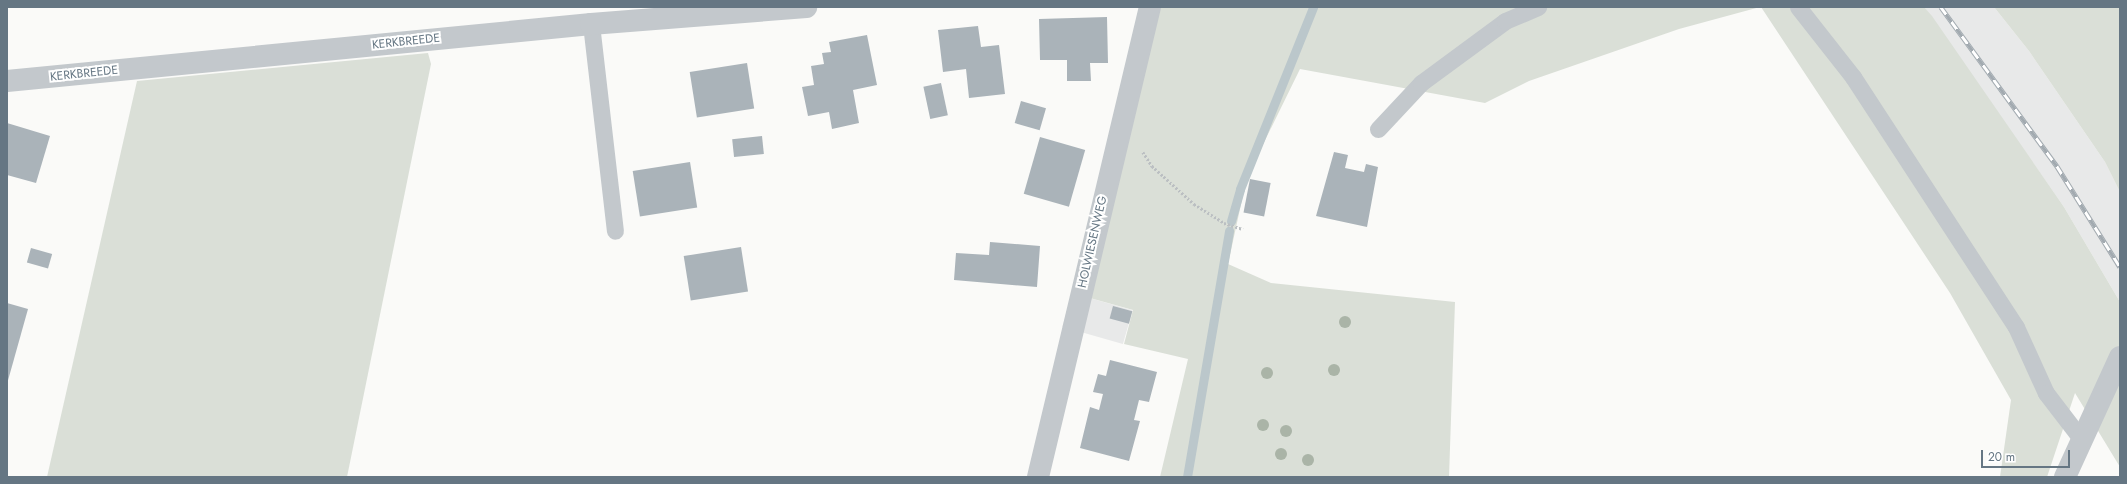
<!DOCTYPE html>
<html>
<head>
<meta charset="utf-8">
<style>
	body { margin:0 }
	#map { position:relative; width:2127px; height:484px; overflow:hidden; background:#fafaf8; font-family:Jost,sans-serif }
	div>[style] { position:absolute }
	.built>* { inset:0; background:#e8e9e9; transform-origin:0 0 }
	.green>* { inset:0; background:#dadfd7 }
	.stream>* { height:9px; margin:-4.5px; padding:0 4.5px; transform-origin:4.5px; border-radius:4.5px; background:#bbc7cb }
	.building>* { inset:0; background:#aab3b9; transform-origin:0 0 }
	.path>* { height:2.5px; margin-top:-1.25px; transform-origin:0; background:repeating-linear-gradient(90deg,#bbbfc2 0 2px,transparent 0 4px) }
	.service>* { height:17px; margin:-8.5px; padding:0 8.5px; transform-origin:8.5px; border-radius:8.5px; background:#c3c8cc }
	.minor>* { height:22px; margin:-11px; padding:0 11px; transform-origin:11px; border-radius:11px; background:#c3c8cc }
	.rail>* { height:4.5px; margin-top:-2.25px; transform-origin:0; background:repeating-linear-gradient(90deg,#fff 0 9px,#a2aab0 0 18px); box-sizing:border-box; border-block:1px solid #a2aab0 }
	.trees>* { width:12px; height:12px; margin:-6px; border-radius:50%; background:#aab4a7 }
	span { translate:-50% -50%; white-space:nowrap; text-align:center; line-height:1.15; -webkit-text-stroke:4px #fff; paint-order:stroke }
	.street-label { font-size:12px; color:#657683 }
	.frame { position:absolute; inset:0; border:8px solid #657683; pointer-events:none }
	.scale { position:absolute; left:1981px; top:450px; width:89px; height:18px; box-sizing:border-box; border:2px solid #657683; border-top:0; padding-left:5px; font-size:12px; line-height:14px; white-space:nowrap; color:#657683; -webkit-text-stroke:3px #fff; paint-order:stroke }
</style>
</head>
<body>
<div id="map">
	<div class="built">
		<i style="clip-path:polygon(1924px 7px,1994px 7px,2029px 51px,2105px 162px,2120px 192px,2120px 302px,2064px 207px)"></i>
		<i style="left:1072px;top:293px;width:63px;height:35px;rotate:16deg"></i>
	</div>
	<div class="green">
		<i style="clip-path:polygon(1143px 7px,1760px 7px,1679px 29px,1529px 81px,1485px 103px,1300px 69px,1247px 177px,1228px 264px,1271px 283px,1455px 302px,1449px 477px,1160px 477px,1188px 359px,1124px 344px,1133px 310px,1072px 293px)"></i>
		<i style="clip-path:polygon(1761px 7px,1924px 7px,1932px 16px,2064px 207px,2120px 302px,2120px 467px,2075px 393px,2047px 477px,2000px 477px,2011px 400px,1950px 293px)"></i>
		<i style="clip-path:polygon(1994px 7px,2120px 7px,2120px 192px,2105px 162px,2029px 51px)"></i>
		<i style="clip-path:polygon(428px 53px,431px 64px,347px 477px,47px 477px,137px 81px)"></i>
	</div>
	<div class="stream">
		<i style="left:1231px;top:221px;width:33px;rotate:-74deg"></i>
		<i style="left:1240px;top:189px;width:196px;rotate:-68.1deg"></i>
		<i style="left:1187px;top:477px;width:250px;rotate:-80.3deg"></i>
	</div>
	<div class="building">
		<i style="clip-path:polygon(1107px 17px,1108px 63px,1090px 63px,1091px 81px,1067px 81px,1067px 60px,1040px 60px,1039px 19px)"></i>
		<i style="clip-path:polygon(978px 26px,981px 47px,999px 45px,1005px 94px,969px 98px,966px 69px,943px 72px,938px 30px)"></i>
		<i style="clip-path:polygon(867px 35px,877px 85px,853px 90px,859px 123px,832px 129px,829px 112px,808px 116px,802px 87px,814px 85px,811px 66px,824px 64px,822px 53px,831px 52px,829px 42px)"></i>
		<i style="left:747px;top:63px;width:46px;height:58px;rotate:81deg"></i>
		<i style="left:941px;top:83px;width:33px;height:18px;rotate:78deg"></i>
		<i style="left:1021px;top:101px;width:26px;height:23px;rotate:16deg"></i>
		<i style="clip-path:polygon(7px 123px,50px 136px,36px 183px,7px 175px)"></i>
		<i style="left:762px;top:136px;width:18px;height:30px;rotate:84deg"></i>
		<i style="left:1040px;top:137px;width:47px;height:59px;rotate:16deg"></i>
		<i style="clip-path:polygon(1334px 152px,1348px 155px,1345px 168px,1364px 172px,1366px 164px,1378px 167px,1367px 227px,1316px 216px)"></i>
		<i style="left:690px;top:162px;width:46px;height:58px;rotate:81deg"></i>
		<i style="left:1250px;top:179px;width:21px;height:34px;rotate:11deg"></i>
		<i style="clip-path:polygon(990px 242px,1040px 246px,1037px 287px,954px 280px,956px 253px,989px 255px)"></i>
		<i style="left:741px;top:247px;width:45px;height:58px;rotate:81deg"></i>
		<i style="left:31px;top:248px;width:22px;height:15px;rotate:16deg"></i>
		<i style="clip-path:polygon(7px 303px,28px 309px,7px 384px)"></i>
		<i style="left:1113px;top:306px;width:20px;height:13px;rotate:15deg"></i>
		<i style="clip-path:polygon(1110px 360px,1157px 372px,1149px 402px,1139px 400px,1134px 420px,1140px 421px,1129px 461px,1080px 448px,1090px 407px,1099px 410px,1103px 394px,1093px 392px,1098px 374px,1106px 376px)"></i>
	</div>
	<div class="path">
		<i style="left:1143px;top:152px;width:17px;rotate:57deg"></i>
		<i style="left:1152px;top:166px;width:57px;rotate:42.1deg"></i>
		<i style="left:1194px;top:204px;width:36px;rotate:32deg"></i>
		<i style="left:1224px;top:223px;width:20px;rotate:18deg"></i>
	</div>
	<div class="service">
		<i style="left:1798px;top:7px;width:89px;rotate:51.8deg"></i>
		<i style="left:1853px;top:77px;width:298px;rotate:56.9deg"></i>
		<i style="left:2016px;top:327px;width:72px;rotate:65.6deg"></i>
		<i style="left:2046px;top:393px;width:59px;rotate:52.5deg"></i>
		<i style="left:591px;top:24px;width:208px;rotate:83.4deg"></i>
		<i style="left:1378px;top:129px;width:63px;rotate:-46.9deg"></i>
		<i style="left:1421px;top:83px;width:104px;rotate:-36.4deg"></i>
		<i style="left:1505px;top:21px;width:36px;rotate:-23deg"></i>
	</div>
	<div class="minor">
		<i style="left:7px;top:81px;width:587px;rotate:-5.57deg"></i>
		<i style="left:591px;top:24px;width:216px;rotate:-4.5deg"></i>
		<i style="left:1038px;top:477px;width:483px;rotate:-76.6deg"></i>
		<i style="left:2065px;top:477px;width:132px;rotate:-65.4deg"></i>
	</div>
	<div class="rail">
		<i style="left:1941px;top:7px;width:197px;rotate:53.9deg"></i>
		<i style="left:2057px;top:166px;width:119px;rotate:58deg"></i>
	</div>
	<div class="trees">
		<i style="left:1345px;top:322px"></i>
		<i style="left:1334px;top:370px"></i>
		<i style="left:1267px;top:373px"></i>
		<i style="left:1263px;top:425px"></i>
		<i style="left:1286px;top:431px"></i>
		<i style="left:1281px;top:454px"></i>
		<i style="left:1308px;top:460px"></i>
	</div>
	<div class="street-label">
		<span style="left:406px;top:42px;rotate:-6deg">KERKBREEDE</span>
		<span style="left:84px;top:74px;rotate:-6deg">KERKBREEDE</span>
		<span style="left:1093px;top:242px;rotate:-77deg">HOLWIESENWEG</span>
	</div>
	<div class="frame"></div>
	<div class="scale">20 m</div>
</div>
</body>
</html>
